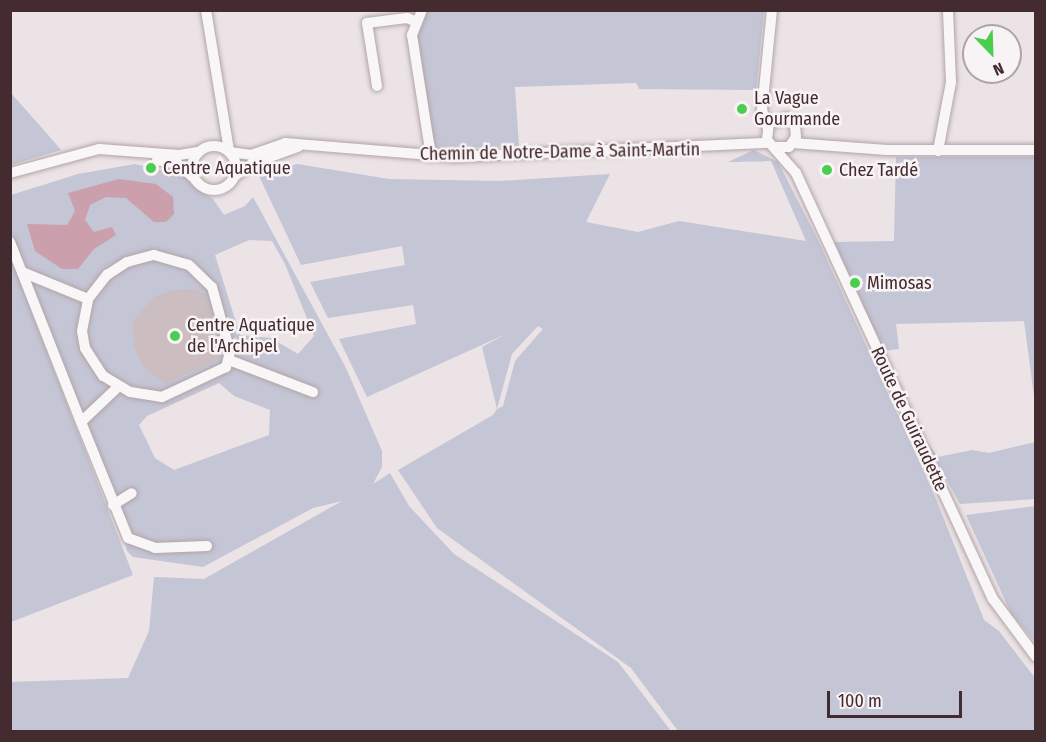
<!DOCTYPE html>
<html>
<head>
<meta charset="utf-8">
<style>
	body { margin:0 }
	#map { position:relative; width:1046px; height:742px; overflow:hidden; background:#ebe3e5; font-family:"Fira Sans Condensed",sans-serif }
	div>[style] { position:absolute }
	.green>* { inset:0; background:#c4c5d5 }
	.water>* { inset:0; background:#cb9fab }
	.building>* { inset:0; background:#cbbdc0 }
	.roads { filter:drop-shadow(0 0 2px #b2a4a7) drop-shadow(0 0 2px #b2a4a7) }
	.minor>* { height:10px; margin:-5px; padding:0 5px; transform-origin:5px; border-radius:5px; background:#f9f6f7 }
	.minor>.ring { margin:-5px; padding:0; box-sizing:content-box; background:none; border:10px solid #f9f6f7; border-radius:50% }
	.dots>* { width:16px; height:16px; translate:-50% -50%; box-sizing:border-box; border:3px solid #f8f3f4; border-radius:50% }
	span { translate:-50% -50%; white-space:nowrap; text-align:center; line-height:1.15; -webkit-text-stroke:5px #f8f3f4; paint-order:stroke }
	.poi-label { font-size:18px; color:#442b2f }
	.left { translate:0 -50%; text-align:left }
	.street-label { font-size:18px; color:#442b2f }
	.frame { position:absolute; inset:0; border:12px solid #442b2f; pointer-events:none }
	.north { position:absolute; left:962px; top:24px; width:60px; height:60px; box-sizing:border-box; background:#f8f3f4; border:2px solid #b0a3a5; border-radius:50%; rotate:157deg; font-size:16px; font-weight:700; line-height:24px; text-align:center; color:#442b2f }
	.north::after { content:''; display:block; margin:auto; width:21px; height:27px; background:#4ace50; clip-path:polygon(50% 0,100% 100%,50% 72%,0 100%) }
	.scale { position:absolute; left:827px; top:691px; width:135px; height:27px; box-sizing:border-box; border:3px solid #442b2f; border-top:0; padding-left:8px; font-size:18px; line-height:21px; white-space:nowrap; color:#442b2f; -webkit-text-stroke:4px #f8f3f4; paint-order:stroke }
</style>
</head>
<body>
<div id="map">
	<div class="green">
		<i style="clip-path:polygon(425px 11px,764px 11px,756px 90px,639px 89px,636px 83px,515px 87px,519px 146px,434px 149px,414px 35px)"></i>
		<i style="clip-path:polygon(10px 92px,49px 136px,61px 150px,11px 165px)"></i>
		<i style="clip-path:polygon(evenodd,754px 150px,778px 162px,817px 238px,934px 494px,984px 620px,999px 631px,1035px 678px,1035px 731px,678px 731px,631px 668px,437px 528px,398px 470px,493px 415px,497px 409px,482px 347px,506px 334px,367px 397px,339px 339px,416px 324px,413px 305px,328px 318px,310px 282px,405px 265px,402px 246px,301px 265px,259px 176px,297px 164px,389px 179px,499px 181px,610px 174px,586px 222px,638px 232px,679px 221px,806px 241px,771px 161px,728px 162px,754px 150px,538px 326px,543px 329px,515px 361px,503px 406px,497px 409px,512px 354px,538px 326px)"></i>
		<i style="clip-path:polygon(896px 157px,1035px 157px,1035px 404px,1024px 321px,896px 324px,899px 349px,882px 351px,834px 242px,894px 241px)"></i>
		<i style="clip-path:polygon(evenodd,135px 164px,168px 172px,168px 165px,176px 167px,192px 185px,213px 199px,224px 215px,245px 206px,253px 197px,346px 368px,382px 451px,382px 467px,373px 484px,390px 473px,409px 506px,454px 554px,618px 662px,671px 731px,11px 731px,10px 682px,128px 678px,149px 631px,154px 577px,204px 579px,342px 501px,313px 508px,203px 567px,133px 557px,127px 551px,101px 460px,11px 232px,11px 195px,78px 174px,135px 164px,249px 240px,272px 241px,285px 264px,314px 336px,298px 354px,271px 338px,240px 335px,215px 255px,249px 240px,135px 164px,219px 383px,234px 396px,270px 410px,269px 435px,174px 470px,155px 458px,139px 425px,147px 416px,219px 383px)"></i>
		<i style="clip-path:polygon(10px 256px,133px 575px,11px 622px,10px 622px)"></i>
		<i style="clip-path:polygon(922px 435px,938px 457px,972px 450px,989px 453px,1035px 442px,1035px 499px,960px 504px)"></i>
		<i style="clip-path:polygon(1035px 506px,1036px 506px,1035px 642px,1011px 613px,966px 515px)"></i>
	</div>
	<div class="water">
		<i style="clip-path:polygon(119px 179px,156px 184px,173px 197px,174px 214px,166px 222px,154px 222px,126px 198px,106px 197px,90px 205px,85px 220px,94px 232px,112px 227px,116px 235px,94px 249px,78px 269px,62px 269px,35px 251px,27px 224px,67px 225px,75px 211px,68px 193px)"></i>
	</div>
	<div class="building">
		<i style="clip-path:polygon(193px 289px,206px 295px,221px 358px,164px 384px,142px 365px,134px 346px,133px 321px,154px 297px,173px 290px)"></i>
	</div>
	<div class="roads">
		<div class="minor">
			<i style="left:206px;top:10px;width:143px;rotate:80.7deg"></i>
			<i style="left:422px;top:10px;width:27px;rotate:112deg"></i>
			<i style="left:412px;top:35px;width:123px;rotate:81.1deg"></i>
			<i style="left:377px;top:86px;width:64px;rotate:-99deg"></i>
			<i style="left:367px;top:23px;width:40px;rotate:-7.1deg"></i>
			<i style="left:407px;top:18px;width:11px;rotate:22deg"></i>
			<i style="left:767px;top:126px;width:17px;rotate:-107deg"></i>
			<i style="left:762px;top:110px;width:100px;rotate:-84.3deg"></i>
			<i style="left:793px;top:143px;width:94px;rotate:4.3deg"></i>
			<i style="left:887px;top:150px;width:149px"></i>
			<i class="ring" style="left:192px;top:146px;width:34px;height:34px"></i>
			<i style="left:775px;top:147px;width:14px"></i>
			<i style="left:789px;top:147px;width:12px;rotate:-55deg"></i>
			<i style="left:796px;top:137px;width:12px;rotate:-95deg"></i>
			<i style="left:795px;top:125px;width:11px;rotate:-139deg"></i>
			<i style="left:787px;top:118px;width:19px;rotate:164deg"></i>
			<i style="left:769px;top:123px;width:17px;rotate:97deg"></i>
			<i style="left:767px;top:140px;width:44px;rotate:48.7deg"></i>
			<i style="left:796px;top:173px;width:469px;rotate:65.2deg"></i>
			<i style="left:993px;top:599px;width:72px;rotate:53.4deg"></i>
			<i style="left:938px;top:151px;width:70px;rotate:-79.3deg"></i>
			<i style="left:951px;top:82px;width:72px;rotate:-92.4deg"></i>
			<i style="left:230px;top:152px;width:21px;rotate:8deg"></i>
			<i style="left:251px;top:155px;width:36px;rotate:-19deg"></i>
			<i style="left:285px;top:143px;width:171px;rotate:4.7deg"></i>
			<i style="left:455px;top:157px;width:314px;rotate:-2.6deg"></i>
			<i style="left:157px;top:160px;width:21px;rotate:11deg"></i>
			<i style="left:178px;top:164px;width:20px;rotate:41deg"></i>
			<i style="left:10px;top:173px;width:92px;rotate:-15.1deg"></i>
			<i style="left:99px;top:149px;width:80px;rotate:4.3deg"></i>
			<i style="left:179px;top:155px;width:19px;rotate:-9deg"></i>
			<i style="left:235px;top:176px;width:22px;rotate:-36deg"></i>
			<i style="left:253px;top:163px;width:48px;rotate:-19.6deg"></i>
			<i style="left:10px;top:242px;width:193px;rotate:68.5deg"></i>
			<i style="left:81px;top:422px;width:51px;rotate:-43.4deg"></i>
			<i style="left:154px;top:255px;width:36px;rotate:16deg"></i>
			<i style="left:189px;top:265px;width:32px;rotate:44deg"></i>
			<i style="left:212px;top:287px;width:67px;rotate:74.5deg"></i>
			<i style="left:230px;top:352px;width:16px;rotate:105deg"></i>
			<i style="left:226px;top:367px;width:71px;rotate:154.9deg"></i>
			<i style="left:162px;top:397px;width:32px;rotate:-171deg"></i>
			<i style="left:130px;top:392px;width:31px;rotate:-149deg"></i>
			<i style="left:103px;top:376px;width:33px;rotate:-123deg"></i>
			<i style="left:85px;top:348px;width:17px;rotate:-100deg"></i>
			<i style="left:82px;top:331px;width:33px;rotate:-79deg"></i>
			<i style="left:88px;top:299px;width:31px;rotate:-52deg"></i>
			<i style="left:107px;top:275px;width:24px;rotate:-33deg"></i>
			<i style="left:127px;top:262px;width:28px;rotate:-15deg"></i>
			<i style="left:22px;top:272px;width:71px;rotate:22.2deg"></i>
			<i style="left:229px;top:360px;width:90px;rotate:20.9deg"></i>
			<i style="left:81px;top:422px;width:125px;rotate:67.9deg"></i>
			<i style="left:128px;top:538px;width:29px;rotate:20deg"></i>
			<i style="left:155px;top:548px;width:52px;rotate:-2.2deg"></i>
			<i style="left:113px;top:505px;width:22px;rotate:-32deg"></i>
		</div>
	</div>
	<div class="dots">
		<i style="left:742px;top:109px;background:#4ace50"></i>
		<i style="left:151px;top:168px;background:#4ace50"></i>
		<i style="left:827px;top:170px;background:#4ace50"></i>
		<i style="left:855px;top:283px;background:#4ace50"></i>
		<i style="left:175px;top:336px;background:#4ace50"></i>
	</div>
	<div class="poi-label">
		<span class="left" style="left:754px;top:109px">La Vague<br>Gourmande</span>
		<span class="left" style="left:163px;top:168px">Centre Aquatique</span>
		<span class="left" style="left:839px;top:170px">Chez Tardé</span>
		<span class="left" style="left:867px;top:283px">Mimosas</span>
		<span class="left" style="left:187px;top:336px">Centre Aquatique<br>de l'Archipel</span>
	</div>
	<div class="street-label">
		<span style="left:560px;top:152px;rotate:-1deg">Chemin de Notre-Dame à Saint-Martin</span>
		<span style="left:909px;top:419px;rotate:65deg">Route de Guiraudette</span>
	</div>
	<div class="frame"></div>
	<div class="north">N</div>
	<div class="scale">100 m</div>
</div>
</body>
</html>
